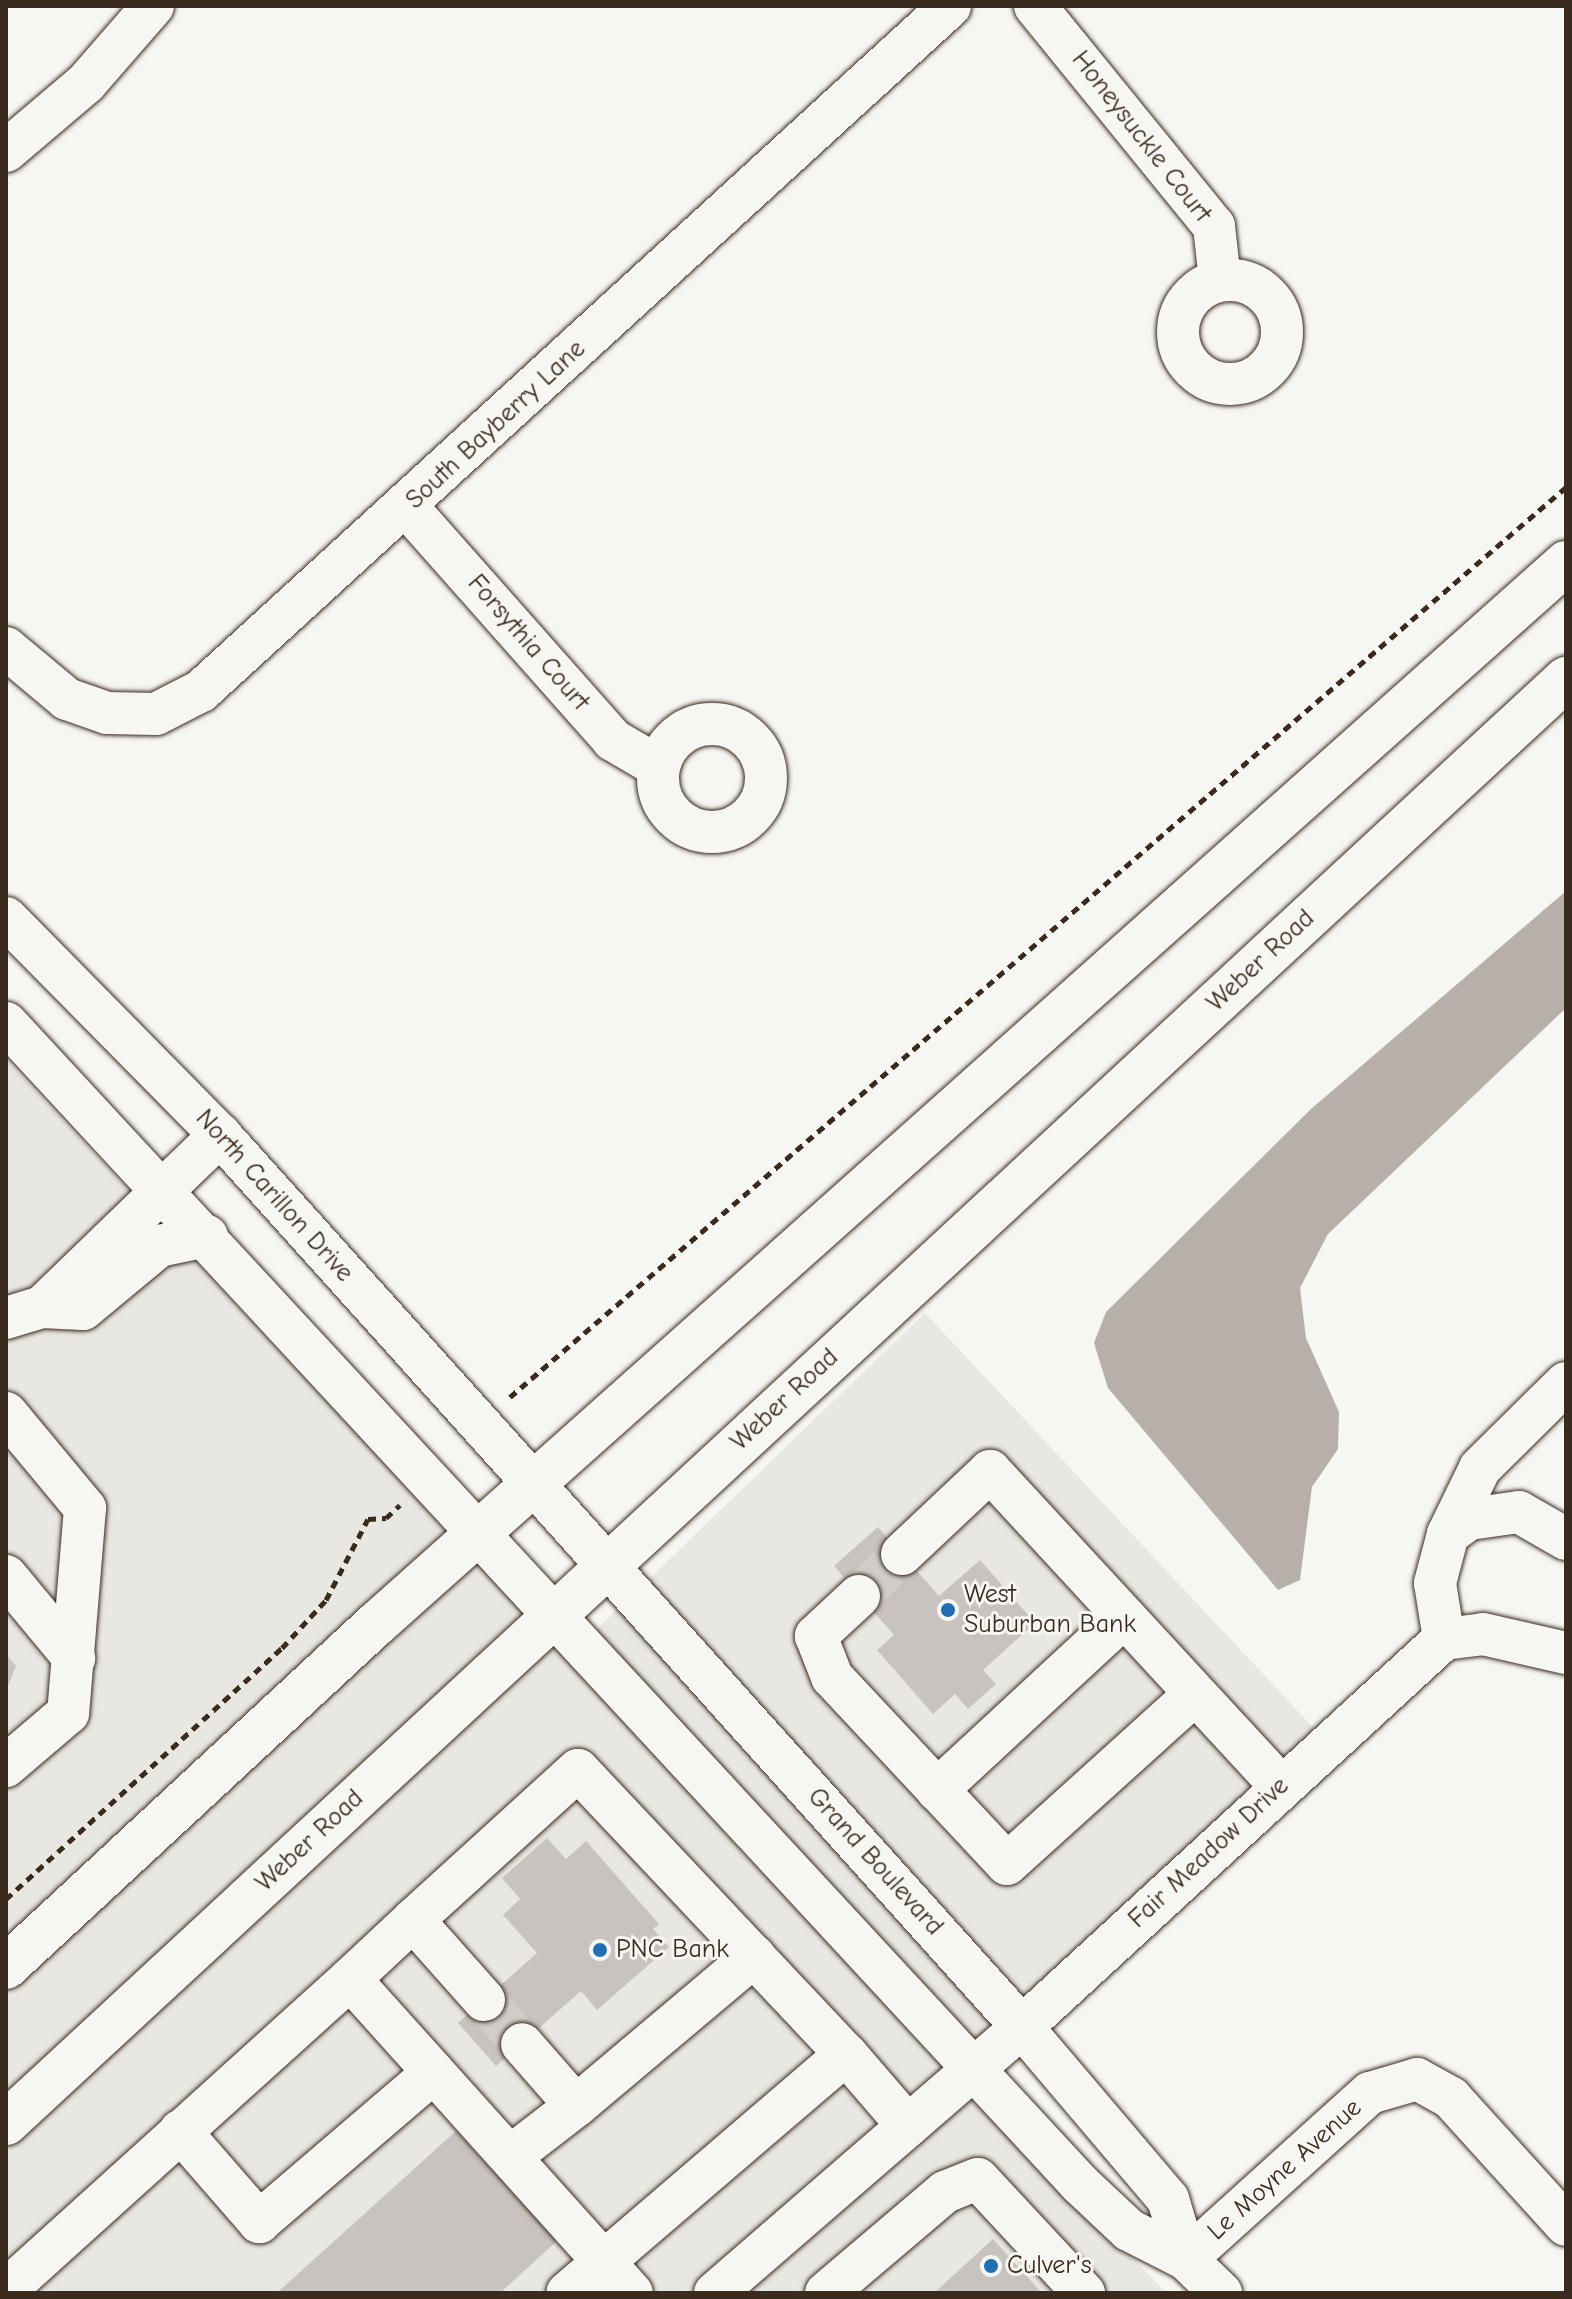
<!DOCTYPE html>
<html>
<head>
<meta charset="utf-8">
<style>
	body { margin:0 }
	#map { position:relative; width:1572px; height:2299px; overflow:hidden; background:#f6f6f2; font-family:"Comic Neue",sans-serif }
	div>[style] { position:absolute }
	.built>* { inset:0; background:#e8e7e2 }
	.water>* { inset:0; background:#b6b0a9 }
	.building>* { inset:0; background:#c8c3be }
	.minor-tunnel>* { height:42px; margin-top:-21px; transform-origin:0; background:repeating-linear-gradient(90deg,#d1cdc8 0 42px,transparent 0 63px) }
	.path>* { height:5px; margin-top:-2.5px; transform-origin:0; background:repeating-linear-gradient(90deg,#3b2a1e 0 8px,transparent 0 14px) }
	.roads { filter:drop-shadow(0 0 2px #3b2a1e) drop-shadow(0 0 2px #3b2a1e) }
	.minor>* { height:42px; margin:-21px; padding:0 21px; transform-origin:21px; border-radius:21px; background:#f6f6f2 }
	.minor>.ring { margin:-21px; padding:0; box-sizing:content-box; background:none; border:42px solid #f6f6f2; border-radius:50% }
	.major>* { height:44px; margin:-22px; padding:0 22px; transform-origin:22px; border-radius:22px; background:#f6f6f2 }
	.dots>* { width:22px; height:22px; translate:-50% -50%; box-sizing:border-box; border:4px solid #f6f6f2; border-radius:50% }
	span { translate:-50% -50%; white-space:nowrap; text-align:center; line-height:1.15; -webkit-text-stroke:6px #f6f6f2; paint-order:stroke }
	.street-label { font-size:26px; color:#3b2a1e }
	.poi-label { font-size:26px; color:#3b2a1e }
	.left { translate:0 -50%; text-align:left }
	.frame { position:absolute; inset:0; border:8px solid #3b2a1e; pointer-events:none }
</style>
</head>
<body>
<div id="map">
	<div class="built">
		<i style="clip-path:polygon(6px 1060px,568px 1657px,925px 1313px,1322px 1737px,954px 2067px,1166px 2293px,6px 2293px)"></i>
	</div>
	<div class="water">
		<i style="clip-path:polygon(1566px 891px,1566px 1008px,1328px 1234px,1300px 1288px,1306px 1338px,1339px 1412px,1338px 1449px,1312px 1487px,1300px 1580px,1278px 1590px,1108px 1388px,1094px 1343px,1106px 1312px,1311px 1109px)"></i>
	</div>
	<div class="building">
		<i style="clip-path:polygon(878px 1527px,939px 1596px,980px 1560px,1035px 1623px,983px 1670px,996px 1684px,968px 1709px,955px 1694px,933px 1714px,877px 1650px,894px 1635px,834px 1566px)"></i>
		<i style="clip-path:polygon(6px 1654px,16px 1666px,6px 1691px)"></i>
		<i style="clip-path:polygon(547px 1838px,566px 1859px,586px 1841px,659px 1924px,653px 1929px,669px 1947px,597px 2010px,581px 1991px,496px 2066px,458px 2023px,537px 1953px,503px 1915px,520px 1899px,502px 1878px)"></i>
		<i style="clip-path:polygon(456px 2131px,557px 2241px,500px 2293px,279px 2291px)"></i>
		<i style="clip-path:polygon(993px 2239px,1042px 2293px,934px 2293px)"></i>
	</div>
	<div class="minor-tunnel">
		<i style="left:859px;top:1596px;width:60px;rotate:-44.3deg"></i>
		<i style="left:484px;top:2000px;width:58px;rotate:49.2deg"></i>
	</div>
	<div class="path">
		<i style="left:510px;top:1397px;width:1394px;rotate:-40.75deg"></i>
		<i style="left:6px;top:1899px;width:373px;rotate:-42.3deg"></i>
		<i style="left:282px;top:1648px;width:65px;rotate:-47.5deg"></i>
		<i style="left:326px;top:1600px;width:91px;rotate:-62.6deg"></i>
		<i style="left:368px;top:1519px;width:18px;rotate:-3deg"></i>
		<i style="left:386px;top:1518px;width:19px;rotate:-43deg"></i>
	</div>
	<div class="roads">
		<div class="minor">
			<i style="left:1035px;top:6px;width:284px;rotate:50.9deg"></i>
			<i style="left:1214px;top:226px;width:54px;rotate:83.7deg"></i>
			<i style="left:6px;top:151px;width:105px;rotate:-40.4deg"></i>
			<i style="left:86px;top:83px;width:102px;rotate:-49deg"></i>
			<i class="ring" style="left:1178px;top:280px;width:62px;height:62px"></i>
			<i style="left:407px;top:507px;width:311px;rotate:48.5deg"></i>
			<i style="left:613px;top:740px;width:53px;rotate:30.4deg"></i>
			<i style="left:6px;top:648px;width:80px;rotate:39.9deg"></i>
			<i style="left:67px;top:699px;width:42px;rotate:19.3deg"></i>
			<i style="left:107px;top:713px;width:49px;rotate:1.2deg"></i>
			<i style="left:156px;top:714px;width:51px;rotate:-27.1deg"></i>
			<i style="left:201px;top:691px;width:1015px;rotate:-42.44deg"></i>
			<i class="ring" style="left:658px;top:724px;width:66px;height:66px"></i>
			<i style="left:6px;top:918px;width:305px;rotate:45.4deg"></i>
			<i style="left:220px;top:1135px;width:1200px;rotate:48.04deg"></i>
			<i style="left:1022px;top:2027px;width:226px;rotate:49.7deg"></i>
			<i style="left:1168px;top:2199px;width:63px;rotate:73.3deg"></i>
			<i style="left:6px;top:1023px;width:1582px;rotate:47.23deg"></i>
			<i style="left:1080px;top:2184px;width:67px;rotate:43.2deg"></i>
			<i style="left:1129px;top:2230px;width:64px;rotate:27deg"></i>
			<i style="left:1186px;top:2259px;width:49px;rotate:44.2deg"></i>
			<i style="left:42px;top:1307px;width:248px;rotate:-44deg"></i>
			<i style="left:6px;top:1318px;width:38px;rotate:-17deg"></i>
			<i style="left:42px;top:1307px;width:41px;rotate:2.8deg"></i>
			<i style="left:83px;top:1309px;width:99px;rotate:-39.7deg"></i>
			<i style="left:159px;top:1246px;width:49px;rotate:-11.8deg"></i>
			<i style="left:6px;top:1413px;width:124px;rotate:50.3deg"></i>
			<i style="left:85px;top:1508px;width:206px;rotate:94.7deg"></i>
			<i style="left:68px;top:1713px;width:82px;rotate:139.5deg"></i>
			<i style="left:1448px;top:1534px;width:73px;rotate:-64.1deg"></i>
			<i style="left:1480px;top:1468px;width:121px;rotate:-44.7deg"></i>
			<i style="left:1566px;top:1539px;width:54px;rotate:-150.1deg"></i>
			<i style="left:1519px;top:1512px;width:50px;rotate:172deg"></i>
			<i style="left:1469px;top:1519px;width:26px;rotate:144deg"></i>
			<i style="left:1448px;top:1534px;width:51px;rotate:104.9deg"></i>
			<i style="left:1435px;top:1583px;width:57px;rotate:80.9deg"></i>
			<i style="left:1444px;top:1639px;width:39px;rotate:-7deg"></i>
			<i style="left:1483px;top:1634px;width:85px;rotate:12.9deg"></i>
			<i style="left:902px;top:1554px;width:121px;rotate:-43.3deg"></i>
			<i style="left:990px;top:1471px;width:429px;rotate:47.3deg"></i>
			<i style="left:6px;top:1576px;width:107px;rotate:50.3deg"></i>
			<i style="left:859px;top:1596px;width:59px;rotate:137.1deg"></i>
			<i style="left:816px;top:1636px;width:44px;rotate:68.7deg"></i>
			<i style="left:832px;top:1677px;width:256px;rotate:46.9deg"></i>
			<i style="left:1007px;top:1864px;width:253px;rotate:-42.1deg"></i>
			<i style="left:937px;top:1790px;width:255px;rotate:-42.8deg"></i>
			<i style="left:350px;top:1979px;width:86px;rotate:-43.1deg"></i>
			<i style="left:484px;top:2000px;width:107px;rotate:-131.6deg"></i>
			<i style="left:413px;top:1920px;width:223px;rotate:-42.3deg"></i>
			<i style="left:578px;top:1770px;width:390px;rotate:46.7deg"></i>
			<i style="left:846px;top:2054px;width:367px;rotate:139.4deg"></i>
			<i style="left:846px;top:2054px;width:95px;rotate:49.3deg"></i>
			<i style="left:576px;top:2106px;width:233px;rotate:-40.1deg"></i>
			<i style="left:180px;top:2131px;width:121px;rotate:49deg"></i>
			<i style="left:259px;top:2222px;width:230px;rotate:-40.6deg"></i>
			<i style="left:511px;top:2156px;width:82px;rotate:-37.6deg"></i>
			<i style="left:576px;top:2106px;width:82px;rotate:-131.1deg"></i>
			<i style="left:1186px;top:2259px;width:248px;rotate:-42.1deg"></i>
			<i style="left:1370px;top:2093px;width:49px;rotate:-16.6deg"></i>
			<i style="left:1417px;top:2079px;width:39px;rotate:29deg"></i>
			<i style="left:1451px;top:2098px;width:171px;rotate:47.8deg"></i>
			<i style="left:6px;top:2290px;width:464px;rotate:-42.1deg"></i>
			<i style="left:350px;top:1979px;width:422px;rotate:48.1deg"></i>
			<i style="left:715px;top:2293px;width:406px;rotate:-40.9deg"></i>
			<i style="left:1022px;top:2027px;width:573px;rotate:-42.6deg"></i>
			<i style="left:826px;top:2293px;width:156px;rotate:-40.3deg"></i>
			<i style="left:945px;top:2192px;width:35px;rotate:-22deg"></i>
			<i style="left:978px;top:2179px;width:156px;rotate:47.1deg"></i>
		</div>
		<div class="major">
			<i style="left:6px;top:1967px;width:503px;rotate:-42.83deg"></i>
			<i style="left:375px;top:1625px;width:1596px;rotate:-41.72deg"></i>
			<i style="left:6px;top:2123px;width:2126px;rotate:-42.79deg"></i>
		</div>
	</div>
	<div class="dots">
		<i style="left:948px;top:1610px;background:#1f6fb2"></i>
		<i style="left:600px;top:1950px;background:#1f6fb2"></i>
		<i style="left:991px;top:2266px;background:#1f6fb2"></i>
	</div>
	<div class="street-label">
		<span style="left:1141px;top:137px;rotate:52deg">Honeysuckle Court</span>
		<span style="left:496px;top:425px;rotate:-43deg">South Bayberry Lane</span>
		<span style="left:528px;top:643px;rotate:49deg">Forsythia Court</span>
		<span style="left:1261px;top:961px;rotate:-43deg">Weber Road</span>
		<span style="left:274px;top:1196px;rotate:48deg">North Carillon Drive</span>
		<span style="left:785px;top:1400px;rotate:-43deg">Weber Road</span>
		<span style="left:310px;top:1841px;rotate:-43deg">Weber Road</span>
		<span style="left:1209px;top:1853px;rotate:-43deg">Fair Meadow Drive</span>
		<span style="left:875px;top:1862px;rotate:48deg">Grand Boulevard</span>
		<span style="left:1285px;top:2170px;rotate:-42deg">Le Moyne Avenue</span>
	</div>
	<div class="poi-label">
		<span class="left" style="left:964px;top:1610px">West<br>Suburban Bank</span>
		<span class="left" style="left:616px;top:1950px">PNC Bank</span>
		<span class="left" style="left:1007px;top:2266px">Culver's</span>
	</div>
	<div class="frame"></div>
</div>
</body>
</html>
